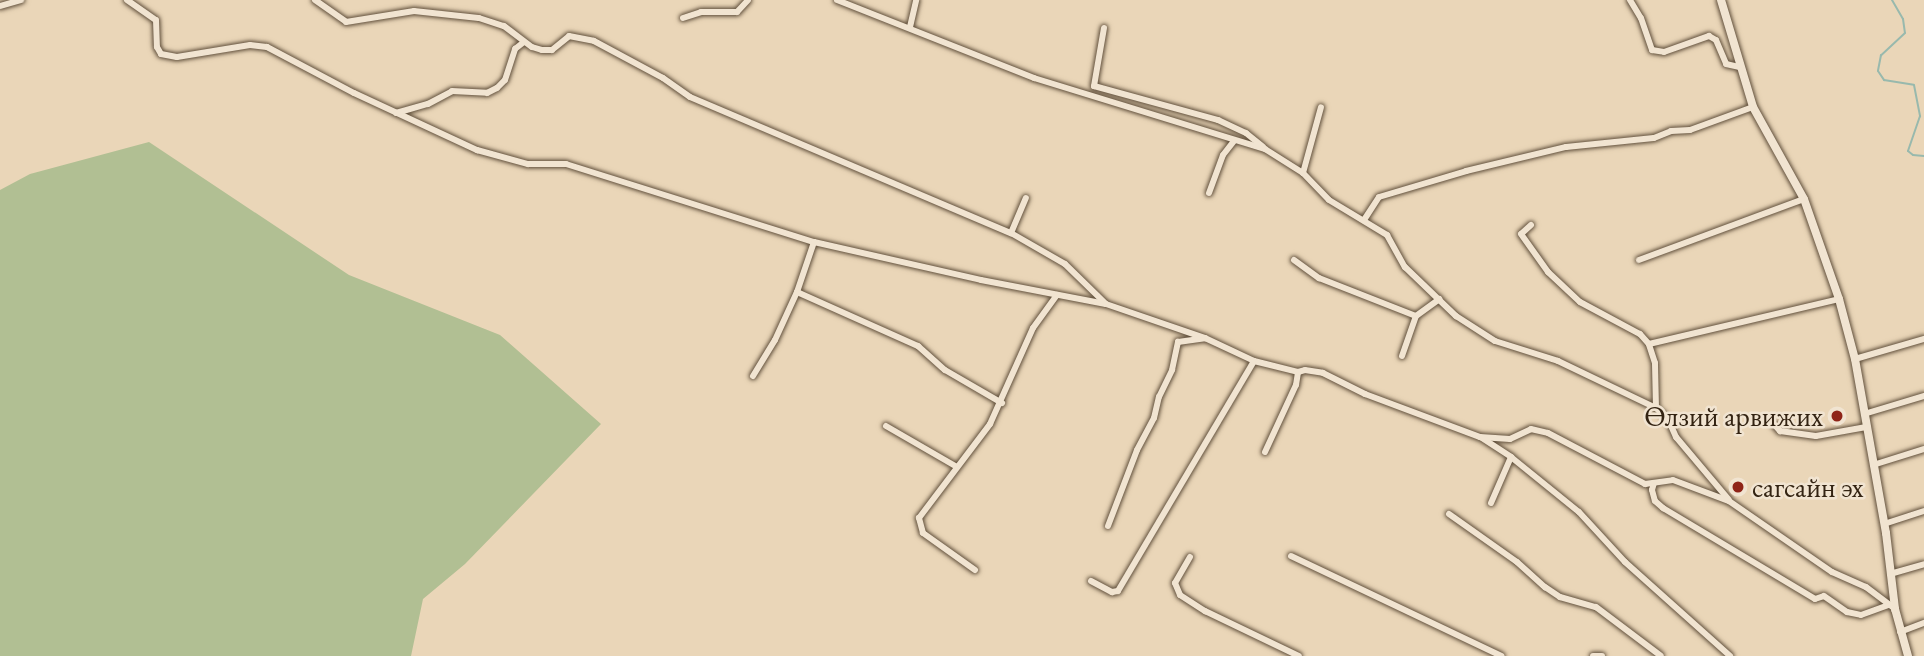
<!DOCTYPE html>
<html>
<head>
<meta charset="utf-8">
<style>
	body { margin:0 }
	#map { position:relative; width:1924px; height:656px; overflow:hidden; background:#ead6b8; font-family:"EB Garamond",serif }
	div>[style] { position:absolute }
	.green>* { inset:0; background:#b1bf93 }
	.stream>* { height:2px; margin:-1px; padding:0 1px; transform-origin:1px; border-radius:1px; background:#98b9ad }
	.roads { filter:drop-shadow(0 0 2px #61503c) drop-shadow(0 0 2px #61503c) }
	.street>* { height:6px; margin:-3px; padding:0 3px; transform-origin:3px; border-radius:3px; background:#f1e4d1 }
	.secondary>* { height:8px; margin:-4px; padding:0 4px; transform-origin:4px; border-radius:4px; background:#f1e4d1 }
	.dots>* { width:19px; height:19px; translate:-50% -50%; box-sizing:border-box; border:4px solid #f1e4d1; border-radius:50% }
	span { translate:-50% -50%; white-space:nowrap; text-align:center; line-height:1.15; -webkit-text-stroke:5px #f1e4d1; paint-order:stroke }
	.poi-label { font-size:28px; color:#332312 }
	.right { translate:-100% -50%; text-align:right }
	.left { translate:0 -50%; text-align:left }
</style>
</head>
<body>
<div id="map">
	<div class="green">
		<i style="clip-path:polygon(149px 142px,349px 275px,500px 335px,601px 424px,465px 564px,423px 599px,411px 656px,0 656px,0 190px,30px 174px)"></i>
	</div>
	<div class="stream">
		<i style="left:1892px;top:0;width:22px;rotate:60deg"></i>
		<i style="left:1903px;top:19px;width:14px;rotate:82deg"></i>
		<i style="left:1905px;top:33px;width:33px;rotate:137deg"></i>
		<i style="left:1881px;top:55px;width:16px;rotate:101deg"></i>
		<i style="left:1878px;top:71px;width:11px;rotate:56deg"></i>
		<i style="left:1884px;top:80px;width:30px;rotate:9deg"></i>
		<i style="left:1914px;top:85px;width:32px;rotate:79deg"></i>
		<i style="left:1920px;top:116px;width:37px;rotate:109deg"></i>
		<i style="left:1908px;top:151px;width:6px;rotate:39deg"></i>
		<i style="left:1913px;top:155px;width:11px;rotate:5deg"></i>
	</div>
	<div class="roads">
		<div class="street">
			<i style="left:127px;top:0;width:35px;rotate:35deg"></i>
			<i style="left:156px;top:20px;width:27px;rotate:88deg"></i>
			<i style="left:157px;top:47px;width:8px;rotate:60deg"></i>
			<i style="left:161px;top:54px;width:16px;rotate:11deg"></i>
			<i style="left:177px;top:57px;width:74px;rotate:-9.3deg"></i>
			<i style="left:250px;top:45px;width:17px;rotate:7deg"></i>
			<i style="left:267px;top:47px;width:98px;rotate:27.9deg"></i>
			<i style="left:354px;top:93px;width:136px;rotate:24.9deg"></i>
			<i style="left:477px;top:150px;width:53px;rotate:15.4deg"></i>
			<i style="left:528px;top:164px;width:38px"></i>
			<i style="left:566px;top:164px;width:260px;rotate:17.5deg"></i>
			<i style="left:814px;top:242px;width:171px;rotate:12.8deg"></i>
			<i style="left:981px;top:280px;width:127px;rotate:10.9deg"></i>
			<i style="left:1106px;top:304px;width:105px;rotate:19deg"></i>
			<i style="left:1205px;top:338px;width:54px;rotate:25.1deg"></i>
			<i style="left:1254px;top:361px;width:45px;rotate:14deg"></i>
			<i style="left:1298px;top:372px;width:7px;rotate:-16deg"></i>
			<i style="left:1305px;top:370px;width:18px;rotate:9deg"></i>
			<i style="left:1323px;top:373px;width:47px;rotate:26.6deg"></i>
			<i style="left:1365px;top:394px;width:123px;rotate:20.5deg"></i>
			<i style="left:1480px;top:437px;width:30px;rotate:4deg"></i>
			<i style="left:1510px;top:439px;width:23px;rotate:-25deg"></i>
			<i style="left:1531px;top:429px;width:17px;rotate:13deg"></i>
			<i style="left:1548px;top:433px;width:110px;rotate:27.7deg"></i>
			<i style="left:1645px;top:484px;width:28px;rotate:-8deg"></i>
			<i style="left:1673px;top:480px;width:60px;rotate:20.6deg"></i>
			<i style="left:1729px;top:501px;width:125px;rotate:34.6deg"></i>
			<i style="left:1832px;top:572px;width:37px;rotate:24deg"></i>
			<i style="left:1866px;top:587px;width:36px;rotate:37deg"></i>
			<i style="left:315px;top:0;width:38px;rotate:35deg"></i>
			<i style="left:346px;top:22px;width:69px;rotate:-9.2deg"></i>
			<i style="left:414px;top:11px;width:65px;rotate:6.1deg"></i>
			<i style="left:479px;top:18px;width:26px;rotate:18deg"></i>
			<i style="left:504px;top:26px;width:35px;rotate:37deg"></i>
			<i style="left:532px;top:47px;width:10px;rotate:17deg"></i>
			<i style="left:542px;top:50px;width:10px"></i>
			<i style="left:552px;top:50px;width:22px;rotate:-39deg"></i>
			<i style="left:569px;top:36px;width:25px;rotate:11deg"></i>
			<i style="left:594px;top:41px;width:78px;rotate:28.2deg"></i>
			<i style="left:663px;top:78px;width:33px;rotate:35deg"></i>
			<i style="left:690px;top:97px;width:349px;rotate:23deg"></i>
			<i style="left:1011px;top:233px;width:62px;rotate:29.9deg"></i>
			<i style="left:1065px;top:264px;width:56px;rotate:44.3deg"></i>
			<i style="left:837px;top:0;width:212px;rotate:21.6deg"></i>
			<i style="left:1034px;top:78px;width:242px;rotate:17.1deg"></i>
			<i style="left:1265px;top:149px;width:45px;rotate:32.3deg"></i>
			<i style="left:1303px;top:173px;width:37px;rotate:46deg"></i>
			<i style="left:1329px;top:200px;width:68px;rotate:31.1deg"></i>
			<i style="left:1387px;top:235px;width:37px;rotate:61deg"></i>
			<i style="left:1405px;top:267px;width:71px;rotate:43.9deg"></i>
			<i style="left:1456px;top:316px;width:46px;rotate:32.7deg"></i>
			<i style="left:1495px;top:341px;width:66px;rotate:17.6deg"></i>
			<i style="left:1558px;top:361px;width:109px;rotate:25.6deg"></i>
			<i style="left:1656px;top:408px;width:16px;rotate:43deg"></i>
			<i style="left:1668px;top:419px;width:20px;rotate:66deg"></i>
			<i style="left:1676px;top:437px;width:82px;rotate:49.9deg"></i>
			<i style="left:1630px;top:0;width:21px;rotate:59deg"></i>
			<i style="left:1641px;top:18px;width:34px;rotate:71deg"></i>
			<i style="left:1652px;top:50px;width:12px;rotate:9deg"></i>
			<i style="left:1664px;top:52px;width:48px;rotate:-19.6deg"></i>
			<i style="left:1709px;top:36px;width:8px;rotate:30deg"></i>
			<i style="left:1716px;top:40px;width:26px;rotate:67deg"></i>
			<i style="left:1726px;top:64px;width:13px;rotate:13deg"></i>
			<i style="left:0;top:6px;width:22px;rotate:-16deg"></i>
			<i style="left:683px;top:18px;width:19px;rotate:-18deg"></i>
			<i style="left:701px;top:12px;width:36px"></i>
			<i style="left:737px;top:12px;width:16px;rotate:-47deg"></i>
			<i style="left:910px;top:27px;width:28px;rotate:-77deg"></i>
			<i style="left:1104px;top:28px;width:59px;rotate:99.8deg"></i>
			<i style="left:1094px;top:86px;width:129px;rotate:15.3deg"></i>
			<i style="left:1218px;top:120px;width:31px;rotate:25deg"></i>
			<i style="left:1246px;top:133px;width:22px;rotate:39deg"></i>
			<i style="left:396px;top:113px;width:33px;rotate:-16deg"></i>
			<i style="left:428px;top:104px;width:27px;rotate:-28deg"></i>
			<i style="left:452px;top:91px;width:35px;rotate:3deg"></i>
			<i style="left:487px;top:93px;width:11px;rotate:-27deg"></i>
			<i style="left:497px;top:88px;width:11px;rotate:-45deg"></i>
			<i style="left:505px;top:80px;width:33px;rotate:-72deg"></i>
			<i style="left:515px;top:49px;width:11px;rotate:-38deg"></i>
			<i style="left:1303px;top:173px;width:68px;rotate:-74.7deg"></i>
			<i style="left:1209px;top:193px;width:40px;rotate:-69.8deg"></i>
			<i style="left:1223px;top:155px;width:18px;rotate:-52deg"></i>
			<i style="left:1364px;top:220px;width:27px;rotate:-57deg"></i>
			<i style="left:1379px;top:197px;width:91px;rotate:-16.6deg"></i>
			<i style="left:1466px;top:171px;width:103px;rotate:-13.5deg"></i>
			<i style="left:1566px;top:147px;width:88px;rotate:-5.8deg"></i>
			<i style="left:1654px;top:138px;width:18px;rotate:-22deg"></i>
			<i style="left:1671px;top:131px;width:19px;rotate:-3deg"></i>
			<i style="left:1690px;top:130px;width:67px;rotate:-20.1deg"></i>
			<i style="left:1531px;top:225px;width:13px;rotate:138deg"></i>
			<i style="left:1521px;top:234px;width:47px;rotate:54.6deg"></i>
			<i style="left:1548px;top:272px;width:44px;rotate:43.2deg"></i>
			<i style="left:1580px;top:302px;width:68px;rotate:28.1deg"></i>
			<i style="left:1640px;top:334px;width:13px;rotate:48deg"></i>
			<i style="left:1011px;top:233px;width:38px;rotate:-67deg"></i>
			<i style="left:814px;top:242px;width:53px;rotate:108.8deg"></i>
			<i style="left:797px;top:292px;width:133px;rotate:24.1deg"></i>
			<i style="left:918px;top:346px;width:36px;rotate:42deg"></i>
			<i style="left:945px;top:370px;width:66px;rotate:30.1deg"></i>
			<i style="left:1294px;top:260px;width:31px;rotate:36deg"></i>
			<i style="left:1319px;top:278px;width:104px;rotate:21.4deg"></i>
			<i style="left:1639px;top:260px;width:176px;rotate:-20.3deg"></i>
			<i style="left:1402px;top:356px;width:42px;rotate:-70.7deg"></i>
			<i style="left:1416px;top:316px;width:29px;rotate:-36deg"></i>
			<i style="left:1855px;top:359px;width:72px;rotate:-16.2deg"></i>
			<i style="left:753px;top:376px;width:42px;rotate:-58.6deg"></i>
			<i style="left:775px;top:340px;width:53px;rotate:-65.4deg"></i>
			<i style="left:1656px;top:408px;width:45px;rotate:-91.3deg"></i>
			<i style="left:1655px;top:363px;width:20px;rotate:-108deg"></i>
			<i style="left:1649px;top:344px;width:195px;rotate:-13.3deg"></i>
			<i style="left:1864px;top:414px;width:63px;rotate:-16.7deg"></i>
			<i style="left:1773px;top:423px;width:11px;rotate:49deg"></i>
			<i style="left:1780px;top:431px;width:36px;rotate:8deg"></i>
			<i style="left:1816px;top:436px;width:51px;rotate:-10.2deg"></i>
			<i style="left:886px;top:426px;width:82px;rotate:30deg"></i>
			<i style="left:1482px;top:438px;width:35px;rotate:33deg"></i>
			<i style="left:1511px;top:457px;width:87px;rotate:39deg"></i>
			<i style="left:1579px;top:512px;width:68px;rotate:47.4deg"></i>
			<i style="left:1625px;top:562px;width:141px;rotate:41.8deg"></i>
			<i style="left:1265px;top:452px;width:74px;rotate:-65.2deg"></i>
			<i style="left:1296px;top:385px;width:13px;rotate:-81deg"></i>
			<i style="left:1873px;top:465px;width:53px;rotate:-17.4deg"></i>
			<i style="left:1654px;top:483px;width:7px;rotate:106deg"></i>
			<i style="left:1652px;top:490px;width:11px;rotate:75deg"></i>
			<i style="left:1655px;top:501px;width:11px;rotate:41deg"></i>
			<i style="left:1663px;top:508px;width:177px;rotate:30.9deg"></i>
			<i style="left:1815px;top:599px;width:9px;rotate:-18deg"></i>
			<i style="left:1824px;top:596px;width:28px;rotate:35deg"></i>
			<i style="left:1847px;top:612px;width:14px;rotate:12deg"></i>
			<i style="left:1861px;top:615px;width:30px;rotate:-20deg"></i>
			<i style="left:1491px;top:503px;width:50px;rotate:-66.5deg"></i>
			<i style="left:1449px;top:514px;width:83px;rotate:35.2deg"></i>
			<i style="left:1517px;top:562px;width:38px;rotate:42deg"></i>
			<i style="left:1545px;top:587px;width:18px;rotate:34deg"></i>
			<i style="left:1560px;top:597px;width:37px;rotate:16deg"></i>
			<i style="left:1596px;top:607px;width:81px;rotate:37deg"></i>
			<i style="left:1884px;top:524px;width:42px;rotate:-18deg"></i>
			<i style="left:1108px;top:526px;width:81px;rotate:-69.1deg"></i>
			<i style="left:1137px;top:450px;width:36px;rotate:-62deg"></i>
			<i style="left:1154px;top:418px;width:22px;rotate:-77deg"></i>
			<i style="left:1159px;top:397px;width:30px;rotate:-64deg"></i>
			<i style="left:1172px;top:370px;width:29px;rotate:-78deg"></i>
			<i style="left:1178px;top:342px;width:27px;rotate:-8deg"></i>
			<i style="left:1291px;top:556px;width:233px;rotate:25.4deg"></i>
			<i style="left:1190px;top:557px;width:30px;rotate:120deg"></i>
			<i style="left:1175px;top:583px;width:13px;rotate:67deg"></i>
			<i style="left:1180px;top:595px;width:30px;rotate:33deg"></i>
			<i style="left:1205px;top:611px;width:104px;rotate:25.6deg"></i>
			<i style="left:975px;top:570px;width:64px;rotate:-144.6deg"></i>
			<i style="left:923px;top:533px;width:16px;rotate:-105deg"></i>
			<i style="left:919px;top:518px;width:118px;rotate:-52.9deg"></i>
			<i style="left:990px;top:424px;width:105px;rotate:-65.9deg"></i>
			<i style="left:1033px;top:328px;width:41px;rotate:-54deg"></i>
			<i style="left:1890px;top:574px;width:35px;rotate:-16deg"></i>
			<i style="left:1091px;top:581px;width:24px;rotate:28deg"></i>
			<i style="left:1112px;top:592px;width:6px;rotate:-9deg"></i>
			<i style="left:1118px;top:591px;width:267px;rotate:-59.4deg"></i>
			<i style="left:1900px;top:632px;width:26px;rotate:-21deg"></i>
			<i style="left:1593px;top:656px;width:9px"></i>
		</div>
		<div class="secondary">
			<i style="left:1721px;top:0;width:112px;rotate:73.3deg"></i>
			<i style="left:1753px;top:107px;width:105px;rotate:61deg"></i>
			<i style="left:1804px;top:199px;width:106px;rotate:70.7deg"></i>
			<i style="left:1839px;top:299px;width:62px;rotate:75.1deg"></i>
			<i style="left:1855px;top:359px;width:177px;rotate:79.9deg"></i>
			<i style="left:1886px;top:533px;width:77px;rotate:83.2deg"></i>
			<i style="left:1895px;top:609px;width:49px;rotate:74.5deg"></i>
		</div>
	</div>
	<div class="dots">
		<i style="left:1837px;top:416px;background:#8f2418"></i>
		<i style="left:1738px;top:487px;background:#8f2418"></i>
	</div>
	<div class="poi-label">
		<span class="right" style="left:1823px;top:416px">Өлзий арвижих</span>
		<span class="left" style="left:1752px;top:487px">сагсайн эх</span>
	</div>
</div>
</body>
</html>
